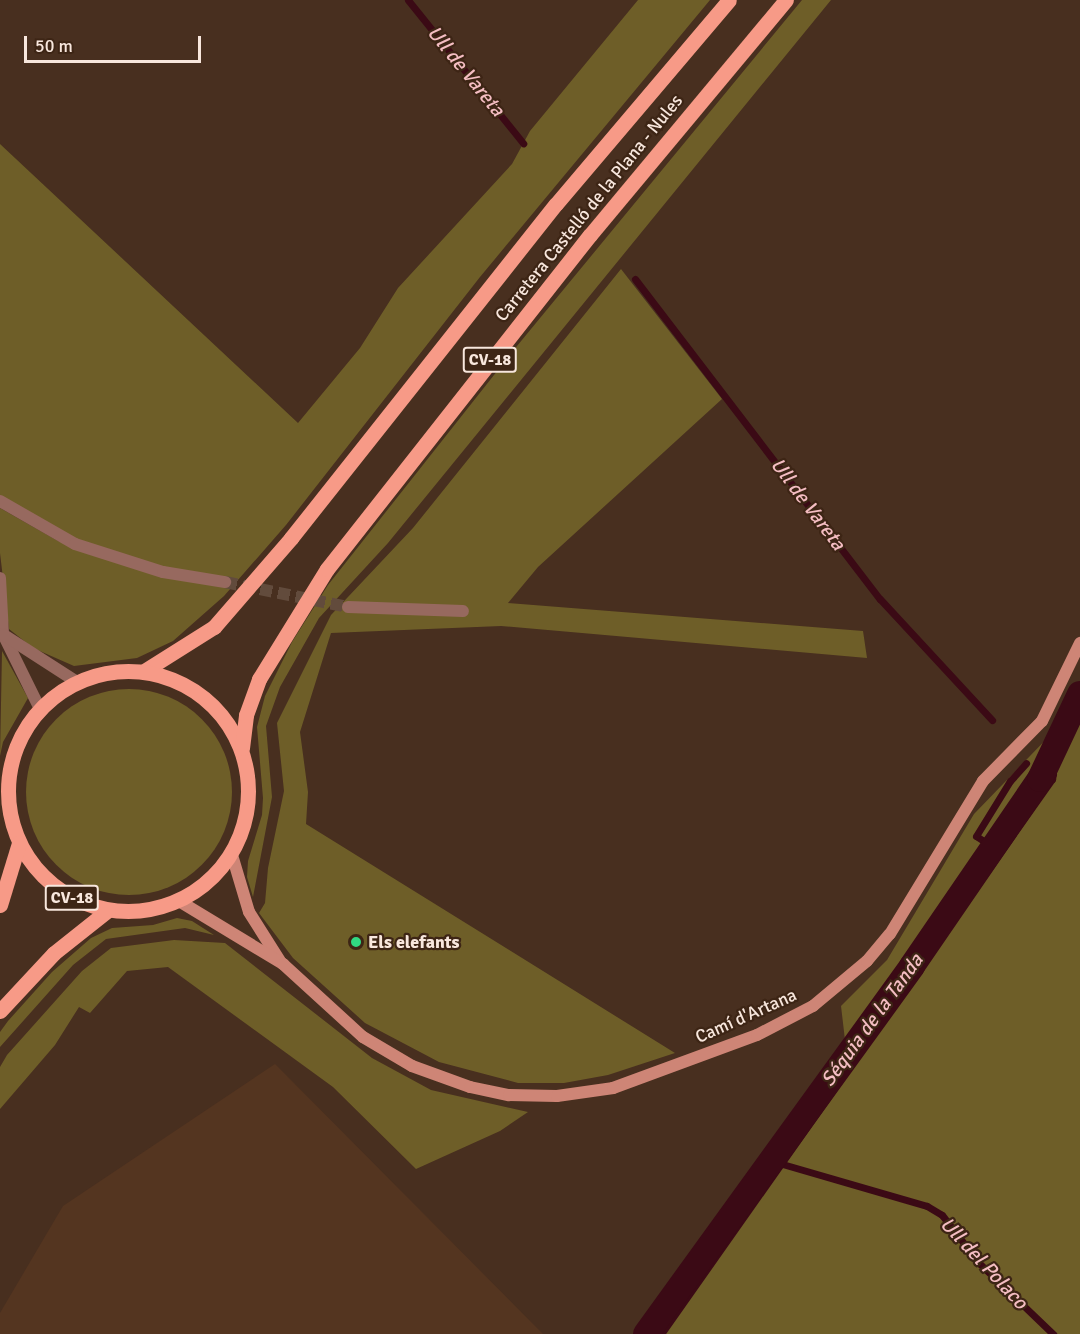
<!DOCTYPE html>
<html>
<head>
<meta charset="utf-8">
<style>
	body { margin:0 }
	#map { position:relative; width:1080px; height:1334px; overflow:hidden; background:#482f1f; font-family:Signika,sans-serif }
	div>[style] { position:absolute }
	.built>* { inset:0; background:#543520 }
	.green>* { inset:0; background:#6e5e28 }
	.round { border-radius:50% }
	.stream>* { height:7px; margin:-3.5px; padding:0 3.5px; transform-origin:3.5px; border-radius:3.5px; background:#3b0a15 }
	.canal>* { height:26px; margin:-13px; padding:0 13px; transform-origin:13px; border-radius:13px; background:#3b0a15 }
	.street-tunnel>* { height:12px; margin-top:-6px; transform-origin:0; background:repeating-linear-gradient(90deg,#624b3c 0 12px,transparent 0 18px) }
	.street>* { height:12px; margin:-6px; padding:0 6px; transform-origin:6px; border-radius:6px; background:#97695f }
	.secondary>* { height:12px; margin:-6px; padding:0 6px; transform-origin:6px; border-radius:6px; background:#ce8576 }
	.primary>* { height:15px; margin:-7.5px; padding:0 7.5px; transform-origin:7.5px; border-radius:7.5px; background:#f79a87 }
	.primary>.ring { margin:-7.5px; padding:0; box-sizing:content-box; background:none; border:15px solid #f79a87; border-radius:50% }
	.dots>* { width:16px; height:16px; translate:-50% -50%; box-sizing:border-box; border:3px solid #3d2515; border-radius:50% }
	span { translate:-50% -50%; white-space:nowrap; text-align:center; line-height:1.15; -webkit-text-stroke:4.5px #3d2515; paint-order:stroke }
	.shield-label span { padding:2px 4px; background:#3d2515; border:2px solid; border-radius:4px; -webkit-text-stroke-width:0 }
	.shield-label { font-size:16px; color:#f8e7dd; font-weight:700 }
	.street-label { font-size:18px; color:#f8e7dd }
	.poi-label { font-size:18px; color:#f8e7dd; font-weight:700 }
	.left { translate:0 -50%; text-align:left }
	.water-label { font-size:20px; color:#f4bdc2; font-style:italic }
	.scale { position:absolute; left:24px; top:36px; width:177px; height:27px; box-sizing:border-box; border:3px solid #f8e7dd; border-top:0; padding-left:8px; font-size:18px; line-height:21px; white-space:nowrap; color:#f8e7dd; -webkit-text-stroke:4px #3d2515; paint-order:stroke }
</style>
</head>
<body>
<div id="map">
	<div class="built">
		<i style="clip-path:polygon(275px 1064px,543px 1334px,0 1334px,0 1313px,63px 1206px)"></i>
	</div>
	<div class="green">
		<i style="clip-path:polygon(638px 0,710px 0,480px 277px,286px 525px,224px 596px,173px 641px,137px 658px,74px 666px,33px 648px,9px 629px,0 553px,0 508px,58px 541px,116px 561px,0 496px,0 144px,298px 423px,360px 348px,398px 288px,512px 164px,530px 131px)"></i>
		<i style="clip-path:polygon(802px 0,831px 0,388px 543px,319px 618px,280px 687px,266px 726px,272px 797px,253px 897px,247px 877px,248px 861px,262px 815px,263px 798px,257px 727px,265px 696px,292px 642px,328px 585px,517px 346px)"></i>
		<i style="clip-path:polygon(621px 269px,722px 399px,538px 567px,508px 603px,863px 631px,867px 658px,501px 626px,331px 633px,300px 732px,308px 792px,306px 824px,675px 1053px,608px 1075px,564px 1083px,518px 1083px,439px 1062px,365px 1023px,293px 958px,259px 913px,265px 903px,268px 868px,284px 791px,277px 723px,331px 615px,413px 528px)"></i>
		<i style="clip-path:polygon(2px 651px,28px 698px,3px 742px,0 756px)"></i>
		<i class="round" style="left:26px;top:689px;width:206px;height:206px"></i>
		<i style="clip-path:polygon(1080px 712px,1080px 1334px,665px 1334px,1056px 777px,1058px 762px)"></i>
		<i style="clip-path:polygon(1057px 728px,1036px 770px,973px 866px,845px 1040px,841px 1006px,887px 960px,974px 814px)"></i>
		<i style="clip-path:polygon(177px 918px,192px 921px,214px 935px,185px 928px,106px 939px,73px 965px,0 1047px,0 1032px,8px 1021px,52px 972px,91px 938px,112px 928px,153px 925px)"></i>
		<i style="clip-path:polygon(174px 940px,225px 943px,372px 1058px,431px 1090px,528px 1112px,500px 1131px,416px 1169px,333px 1087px,168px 967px,127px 971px,90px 1013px,79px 1007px,55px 1045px,0 1109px,0 1067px,7px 1055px,82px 971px,111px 948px)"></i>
	</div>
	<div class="stream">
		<i style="left:408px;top:0;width:184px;rotate:51.2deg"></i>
		<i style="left:635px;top:279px;width:403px;rotate:52.6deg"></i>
		<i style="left:880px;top:599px;width:165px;rotate:47.2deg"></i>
		<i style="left:993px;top:847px;width:20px;rotate:-147deg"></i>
		<i style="left:976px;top:836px;width:65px;rotate:-58.3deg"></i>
		<i style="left:1010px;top:781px;width:24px;rotate:-48deg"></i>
		<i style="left:772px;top:1161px;width:161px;rotate:16.2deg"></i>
		<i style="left:927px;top:1206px;width:17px;rotate:31deg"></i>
		<i style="left:942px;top:1215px;width:61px;rotate:52.4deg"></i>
		<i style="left:979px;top:1263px;width:103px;rotate:43.8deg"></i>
		<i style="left:661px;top:1334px;width:679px;rotate:-54.84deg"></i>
		<i style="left:1052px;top:779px;width:5px;rotate:-79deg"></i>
		<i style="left:1053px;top:774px;width:10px;rotate:-156deg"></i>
	</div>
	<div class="canal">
		<i style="left:646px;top:1334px;width:454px;rotate:-54.1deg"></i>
		<i style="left:912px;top:966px;width:227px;rotate:-55.6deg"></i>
		<i style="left:1040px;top:779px;width:94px;rotate:-64.8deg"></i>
	</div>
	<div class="street-tunnel">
		<i style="left:225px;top:582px;width:126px;rotate:11.5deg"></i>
	</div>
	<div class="street">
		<i style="left:0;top:501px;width:86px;rotate:29.8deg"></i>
		<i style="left:75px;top:544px;width:92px;rotate:17.7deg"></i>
		<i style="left:163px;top:572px;width:63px;rotate:9.2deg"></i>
		<i style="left:0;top:578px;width:56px;rotate:86.9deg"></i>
		<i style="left:3px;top:634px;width:84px;rotate:63.7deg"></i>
		<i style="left:348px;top:607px;width:115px;rotate:2deg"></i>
		<i style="left:4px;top:635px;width:87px;rotate:32.8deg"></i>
	</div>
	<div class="secondary">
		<i style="left:232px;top:855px;width:59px;rotate:73.4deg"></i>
		<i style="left:249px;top:912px;width:58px;rotate:57.7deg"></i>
		<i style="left:179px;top:901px;width:122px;rotate:31.2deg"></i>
		<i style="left:283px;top:964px;width:108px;rotate:42.4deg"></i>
		<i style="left:363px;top:1037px;width:57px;rotate:30.6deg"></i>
		<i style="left:412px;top:1066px;width:62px;rotate:19.9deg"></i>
		<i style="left:470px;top:1087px;width:40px;rotate:12deg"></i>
		<i style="left:509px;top:1095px;width:48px;rotate:1.2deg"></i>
		<i style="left:557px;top:1096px;width:57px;rotate:-8.1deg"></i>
		<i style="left:613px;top:1088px;width:153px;rotate:-20.2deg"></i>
		<i style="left:757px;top:1035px;width:63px;rotate:-27.4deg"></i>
		<i style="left:813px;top:1006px;width:70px;rotate:-39.8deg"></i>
		<i style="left:867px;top:961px;width:35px;rotate:-50deg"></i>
		<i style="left:890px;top:934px;width:179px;rotate:-58.7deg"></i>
		<i style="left:983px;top:781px;width:84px;rotate:-45.5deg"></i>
		<i style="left:1042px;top:721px;width:87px;rotate:-64deg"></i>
	</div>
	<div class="primary">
		<i style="left:144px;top:671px;width:83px;rotate:-32.2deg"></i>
		<i style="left:214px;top:627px;width:118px;rotate:-49.1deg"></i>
		<i style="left:291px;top:538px;width:426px;rotate:-51.6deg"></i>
		<i style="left:556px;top:204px;width:267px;rotate:-49.7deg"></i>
		<i class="ring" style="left:8px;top:671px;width:225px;height:225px"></i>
		<i style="left:242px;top:748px;width:33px;rotate:-83deg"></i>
		<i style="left:246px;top:715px;width:38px;rotate:-70deg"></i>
		<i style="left:259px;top:679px;width:129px;rotate:-58.3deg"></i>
		<i style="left:327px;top:569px;width:425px;rotate:-51.8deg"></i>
		<i style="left:590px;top:235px;width:306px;rotate:-50.2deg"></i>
		<i style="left:0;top:905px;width:65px;rotate:-73deg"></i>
		<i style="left:0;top:1011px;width:79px;rotate:-47deg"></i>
		<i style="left:54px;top:953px;width:69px;rotate:-38.5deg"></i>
	</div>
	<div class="dots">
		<i style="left:356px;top:942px;background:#31d882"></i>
	</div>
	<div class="shield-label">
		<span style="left:490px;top:360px">CV-18</span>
		<span style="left:72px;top:898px">CV-18</span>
	</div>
	<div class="street-label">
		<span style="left:589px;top:208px;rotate:-51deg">Carretera Castelló de la Plana - Nules</span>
		<span style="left:746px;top:1016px;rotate:-24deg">Camí d'Artana</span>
	</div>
	<div class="poi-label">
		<span class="left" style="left:368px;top:942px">Els elefants</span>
	</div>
	<div class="water-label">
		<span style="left:466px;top:71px;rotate:51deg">Ull de Vareta</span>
		<span style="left:808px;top:504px;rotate:53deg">Ull de Vareta</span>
		<span style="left:872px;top:1020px;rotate:-54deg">Séquia de la Tanda</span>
		<span style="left:984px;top:1263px;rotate:47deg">Ull del Polaco</span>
	</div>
	<div class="scale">50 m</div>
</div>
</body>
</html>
